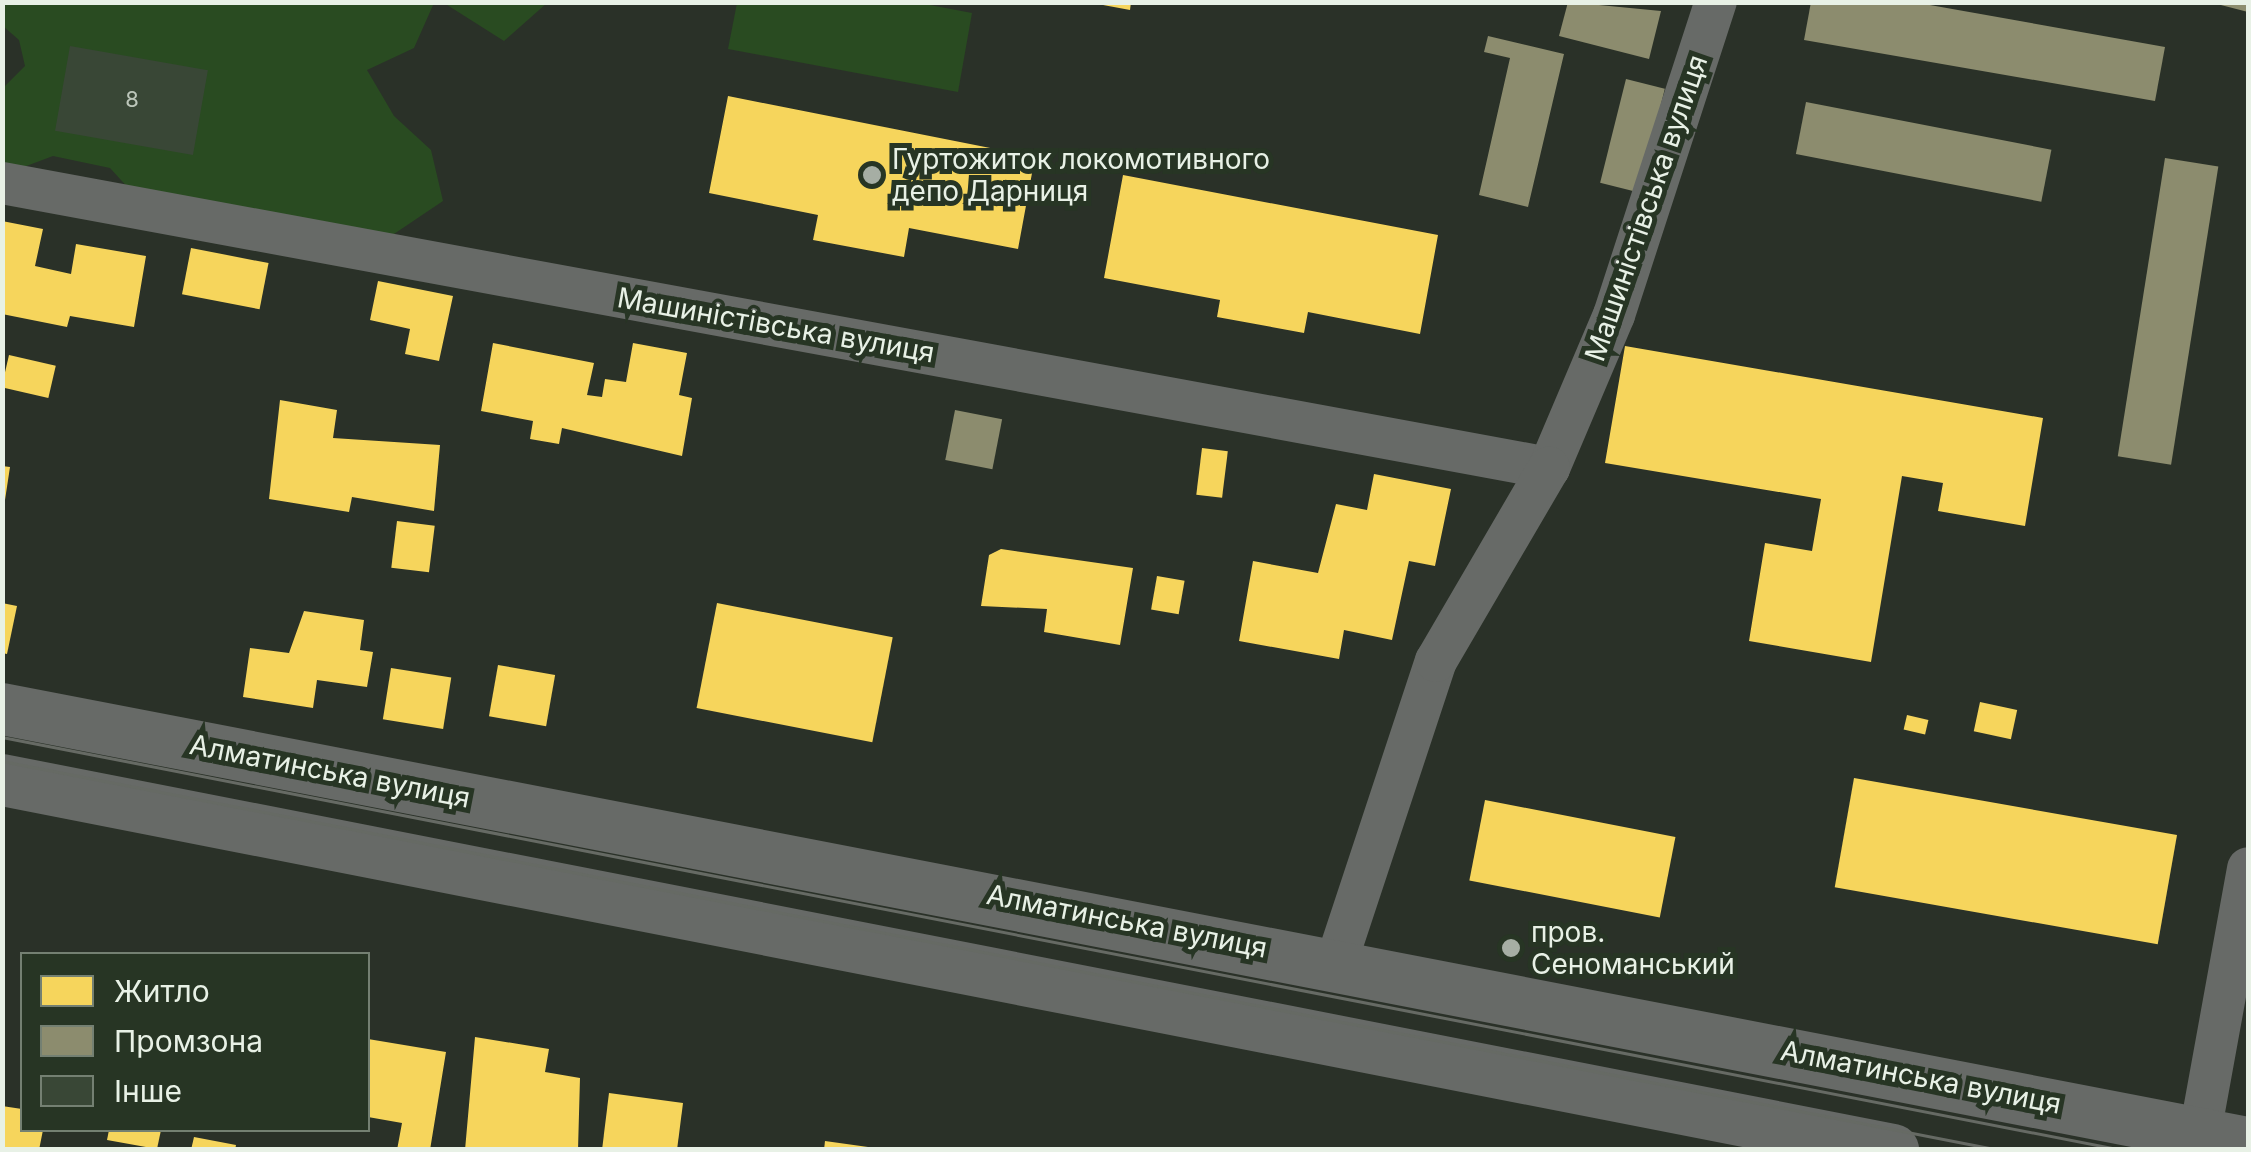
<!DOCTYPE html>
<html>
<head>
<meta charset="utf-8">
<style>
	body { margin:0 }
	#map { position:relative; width:2251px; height:1152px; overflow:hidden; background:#2a3128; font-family:Inter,sans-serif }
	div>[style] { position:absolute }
	.green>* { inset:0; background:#294b21 }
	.homes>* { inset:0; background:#f6d55c; transform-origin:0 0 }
	.industry>* { inset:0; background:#8c8c6e; transform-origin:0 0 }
	.building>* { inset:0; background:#394736; transform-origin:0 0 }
	.minor>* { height:42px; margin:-21px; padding:0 21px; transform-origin:21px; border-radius:21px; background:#676a67 }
	.tertiary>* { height:52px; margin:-26px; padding:0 26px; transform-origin:26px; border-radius:26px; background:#676a67 }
	.tram>* { height:2.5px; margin:-1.25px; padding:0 1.25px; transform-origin:1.25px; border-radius:1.25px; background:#666a64 }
	.dots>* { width:28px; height:28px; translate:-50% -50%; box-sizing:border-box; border:5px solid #273524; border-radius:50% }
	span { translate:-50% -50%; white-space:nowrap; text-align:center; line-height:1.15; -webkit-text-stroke:10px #273524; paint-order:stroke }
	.number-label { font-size:22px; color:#bcc6ba }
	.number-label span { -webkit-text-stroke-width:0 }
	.poi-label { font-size:28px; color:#e8f1e6 }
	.left { translate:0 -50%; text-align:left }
	.street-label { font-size:28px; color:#e8f1e6 }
	.frame { position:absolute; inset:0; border:5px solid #e8f1e6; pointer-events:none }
	.legend { position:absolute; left:20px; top:952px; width:350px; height:180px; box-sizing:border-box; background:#273524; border:2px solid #748072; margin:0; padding:12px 18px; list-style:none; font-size:30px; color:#e8f1e6 }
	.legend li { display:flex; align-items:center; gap:20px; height:50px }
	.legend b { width:50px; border:2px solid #748072 }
</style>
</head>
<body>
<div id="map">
	<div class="green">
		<i style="clip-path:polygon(914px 2px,972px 13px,958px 92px,728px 49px,737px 3px)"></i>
		<i style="clip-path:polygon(3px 3px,434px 3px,414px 48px,367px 70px,394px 116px,431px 150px,443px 201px,385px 240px,131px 191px,110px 168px,53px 156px,5px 174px,3px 88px,25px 66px,19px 40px,3px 26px)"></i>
		<i style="clip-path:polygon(444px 3px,547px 3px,504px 41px)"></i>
	</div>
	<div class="homes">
		<i style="clip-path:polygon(1087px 2px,1131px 2px,1130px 10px)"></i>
		<i style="clip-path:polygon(728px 96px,1035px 157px,1018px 249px,909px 228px,904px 257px,813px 240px,818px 215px,709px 193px)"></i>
		<i style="clip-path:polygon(1123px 175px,1438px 235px,1420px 334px,1308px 312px,1304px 333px,1217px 317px,1220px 300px,1104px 278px)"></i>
		<i style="clip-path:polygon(2px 221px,43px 229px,35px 266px,71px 274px,76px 244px,146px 256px,134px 327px,70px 316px,67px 327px,2px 314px)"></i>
		<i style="left:191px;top:248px;width:79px;height:47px;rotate:11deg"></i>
		<i style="clip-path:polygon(378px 281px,453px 296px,439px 361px,405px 354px,410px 329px,370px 320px)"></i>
		<i style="clip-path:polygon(493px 343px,594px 363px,587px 395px,602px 397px,605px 379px,626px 382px,633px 343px,687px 353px,679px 395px,692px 398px,682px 456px,562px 428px,559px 444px,530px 439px,533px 421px,481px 411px)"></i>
		<i style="clip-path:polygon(1625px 346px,2043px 418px,2025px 526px,1938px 511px,1943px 483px,1902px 476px,1871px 662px,1749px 641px,1765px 543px,1812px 551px,1821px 499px,1605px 463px)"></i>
		<i style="left:9px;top:355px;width:48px;height:33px;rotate:13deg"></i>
		<i style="clip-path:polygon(280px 400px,337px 410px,333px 438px,440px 445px,434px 511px,352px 497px,349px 512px,269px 499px)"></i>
		<i style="left:1202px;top:448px;width:26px;height:47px;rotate:7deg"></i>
		<i style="clip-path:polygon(2px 466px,10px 467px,5px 500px,2px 500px)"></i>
		<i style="clip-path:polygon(1374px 474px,1451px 489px,1435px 566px,1409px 561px,1392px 640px,1344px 630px,1339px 659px,1239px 641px,1253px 561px,1318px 573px,1336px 504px,1367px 510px)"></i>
		<i style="left:397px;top:521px;width:38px;height:47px;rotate:7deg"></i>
		<i style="clip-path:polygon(1001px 549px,1133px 568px,1120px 645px,1044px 632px,1047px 609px,981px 606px,989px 555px)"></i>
		<i style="left:1157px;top:576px;width:28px;height:34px;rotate:10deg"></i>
		<i style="clip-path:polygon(2px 603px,17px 606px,7px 654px,2px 653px)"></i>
		<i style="left:717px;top:603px;width:179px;height:107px;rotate:11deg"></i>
		<i style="clip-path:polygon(304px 611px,364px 620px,360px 650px,373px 652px,367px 687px,317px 680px,313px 708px,243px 697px,250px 648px,289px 653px)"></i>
		<i style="left:498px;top:665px;width:58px;height:52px;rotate:10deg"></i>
		<i style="left:391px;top:668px;width:61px;height:52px;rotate:9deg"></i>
		<i style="left:1980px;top:702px;width:38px;height:30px;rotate:12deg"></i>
		<i style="left:1907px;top:715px;width:22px;height:15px;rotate:13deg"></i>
		<i style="left:1854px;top:778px;width:328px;height:111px;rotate:10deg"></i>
		<i style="left:1485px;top:800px;width:194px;height:82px;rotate:11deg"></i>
		<i style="clip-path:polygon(475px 1037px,549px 1049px,545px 1072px,580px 1078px,578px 1150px,465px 1150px)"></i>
		<i style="clip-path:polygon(368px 1039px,446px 1052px,430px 1150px,397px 1150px,402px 1123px,368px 1117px)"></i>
		<i style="clip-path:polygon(609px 1093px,683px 1103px,677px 1150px,602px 1150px)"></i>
		<i style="clip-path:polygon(2px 1106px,22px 1109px,22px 1130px,43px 1130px,39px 1150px,2px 1150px)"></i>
		<i style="clip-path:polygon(109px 1130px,161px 1130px,157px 1149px,107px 1140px)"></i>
		<i style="clip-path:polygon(194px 1137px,236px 1145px,235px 1150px,191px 1150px)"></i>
		<i style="clip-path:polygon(825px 1141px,868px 1147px,868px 1150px,824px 1150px)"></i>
	</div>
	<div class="industry">
		<i style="clip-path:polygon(1568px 2px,1661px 11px,1649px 59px,1559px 36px)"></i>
		<i style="clip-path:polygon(1811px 2px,1913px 2px,2165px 47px,2155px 101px,1804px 40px)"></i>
		<i style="clip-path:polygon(2217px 2px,2248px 2px,2248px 12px,2217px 4px)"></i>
		<i style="clip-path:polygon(1488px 36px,1564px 54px,1528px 207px,1479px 195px,1510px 58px,1484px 52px)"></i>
		<i style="left:1626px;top:79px;width:40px;height:107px;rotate:14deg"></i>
		<i style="left:1806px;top:102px;width:250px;height:53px;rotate:11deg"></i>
		<i style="left:2165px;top:158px;width:54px;height:302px;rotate:9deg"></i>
		<i style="left:955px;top:410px;width:48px;height:51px;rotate:11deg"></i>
	</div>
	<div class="building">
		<i style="left:70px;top:46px;width:140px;height:86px;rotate:10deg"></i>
	</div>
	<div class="minor">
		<i style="left:2px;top:183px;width:1573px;rotate:10.44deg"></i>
		<i style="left:1549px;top:468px;width:166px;rotate:-67deg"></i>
		<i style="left:1614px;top:315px;width:329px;rotate:-72deg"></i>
		<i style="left:1337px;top:960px;width:315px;rotate:-71.7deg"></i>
		<i style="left:1436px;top:661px;width:224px;rotate:-59.7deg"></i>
		<i style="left:2200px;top:1133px;width:269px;rotate:-79.7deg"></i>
	</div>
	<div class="tertiary">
		<i style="left:2px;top:709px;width:2288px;rotate:10.94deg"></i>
		<i style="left:2px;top:780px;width:1927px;rotate:11.07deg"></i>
	</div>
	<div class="tram">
		<i style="left:2px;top:737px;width:2161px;rotate:11.02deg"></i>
		<i style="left:2px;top:761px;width:2036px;rotate:11.02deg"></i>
	</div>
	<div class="dots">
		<i style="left:872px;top:175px;background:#a6aea4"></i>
		<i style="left:1511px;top:948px;background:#a6aea4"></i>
	</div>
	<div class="number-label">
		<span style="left:132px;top:100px">8</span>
	</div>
	<div class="poi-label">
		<span class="left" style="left:892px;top:175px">Гуртожиток локомотивного<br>депо Дарниця</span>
		<span class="left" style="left:1531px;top:948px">пров.<br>Сеноманський</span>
	</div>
	<div class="street-label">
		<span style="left:1646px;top:208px;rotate:-71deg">Машиністівська вулиця</span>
		<span style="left:776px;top:325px;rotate:10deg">Машиністівська вулиця</span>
		<span style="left:330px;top:771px;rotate:11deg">Алматинська вулиця</span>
		<span style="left:1127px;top:921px;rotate:11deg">Алматинська вулиця</span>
		<span style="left:1921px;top:1077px;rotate:11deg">Алматинська вулиця</span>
	</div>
	<div class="frame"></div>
	<ul class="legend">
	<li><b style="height:28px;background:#f6d55c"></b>Житло</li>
	<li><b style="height:28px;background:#8c8c6e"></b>Промзона</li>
	<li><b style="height:28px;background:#394736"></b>Інше</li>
	</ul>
</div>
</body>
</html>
